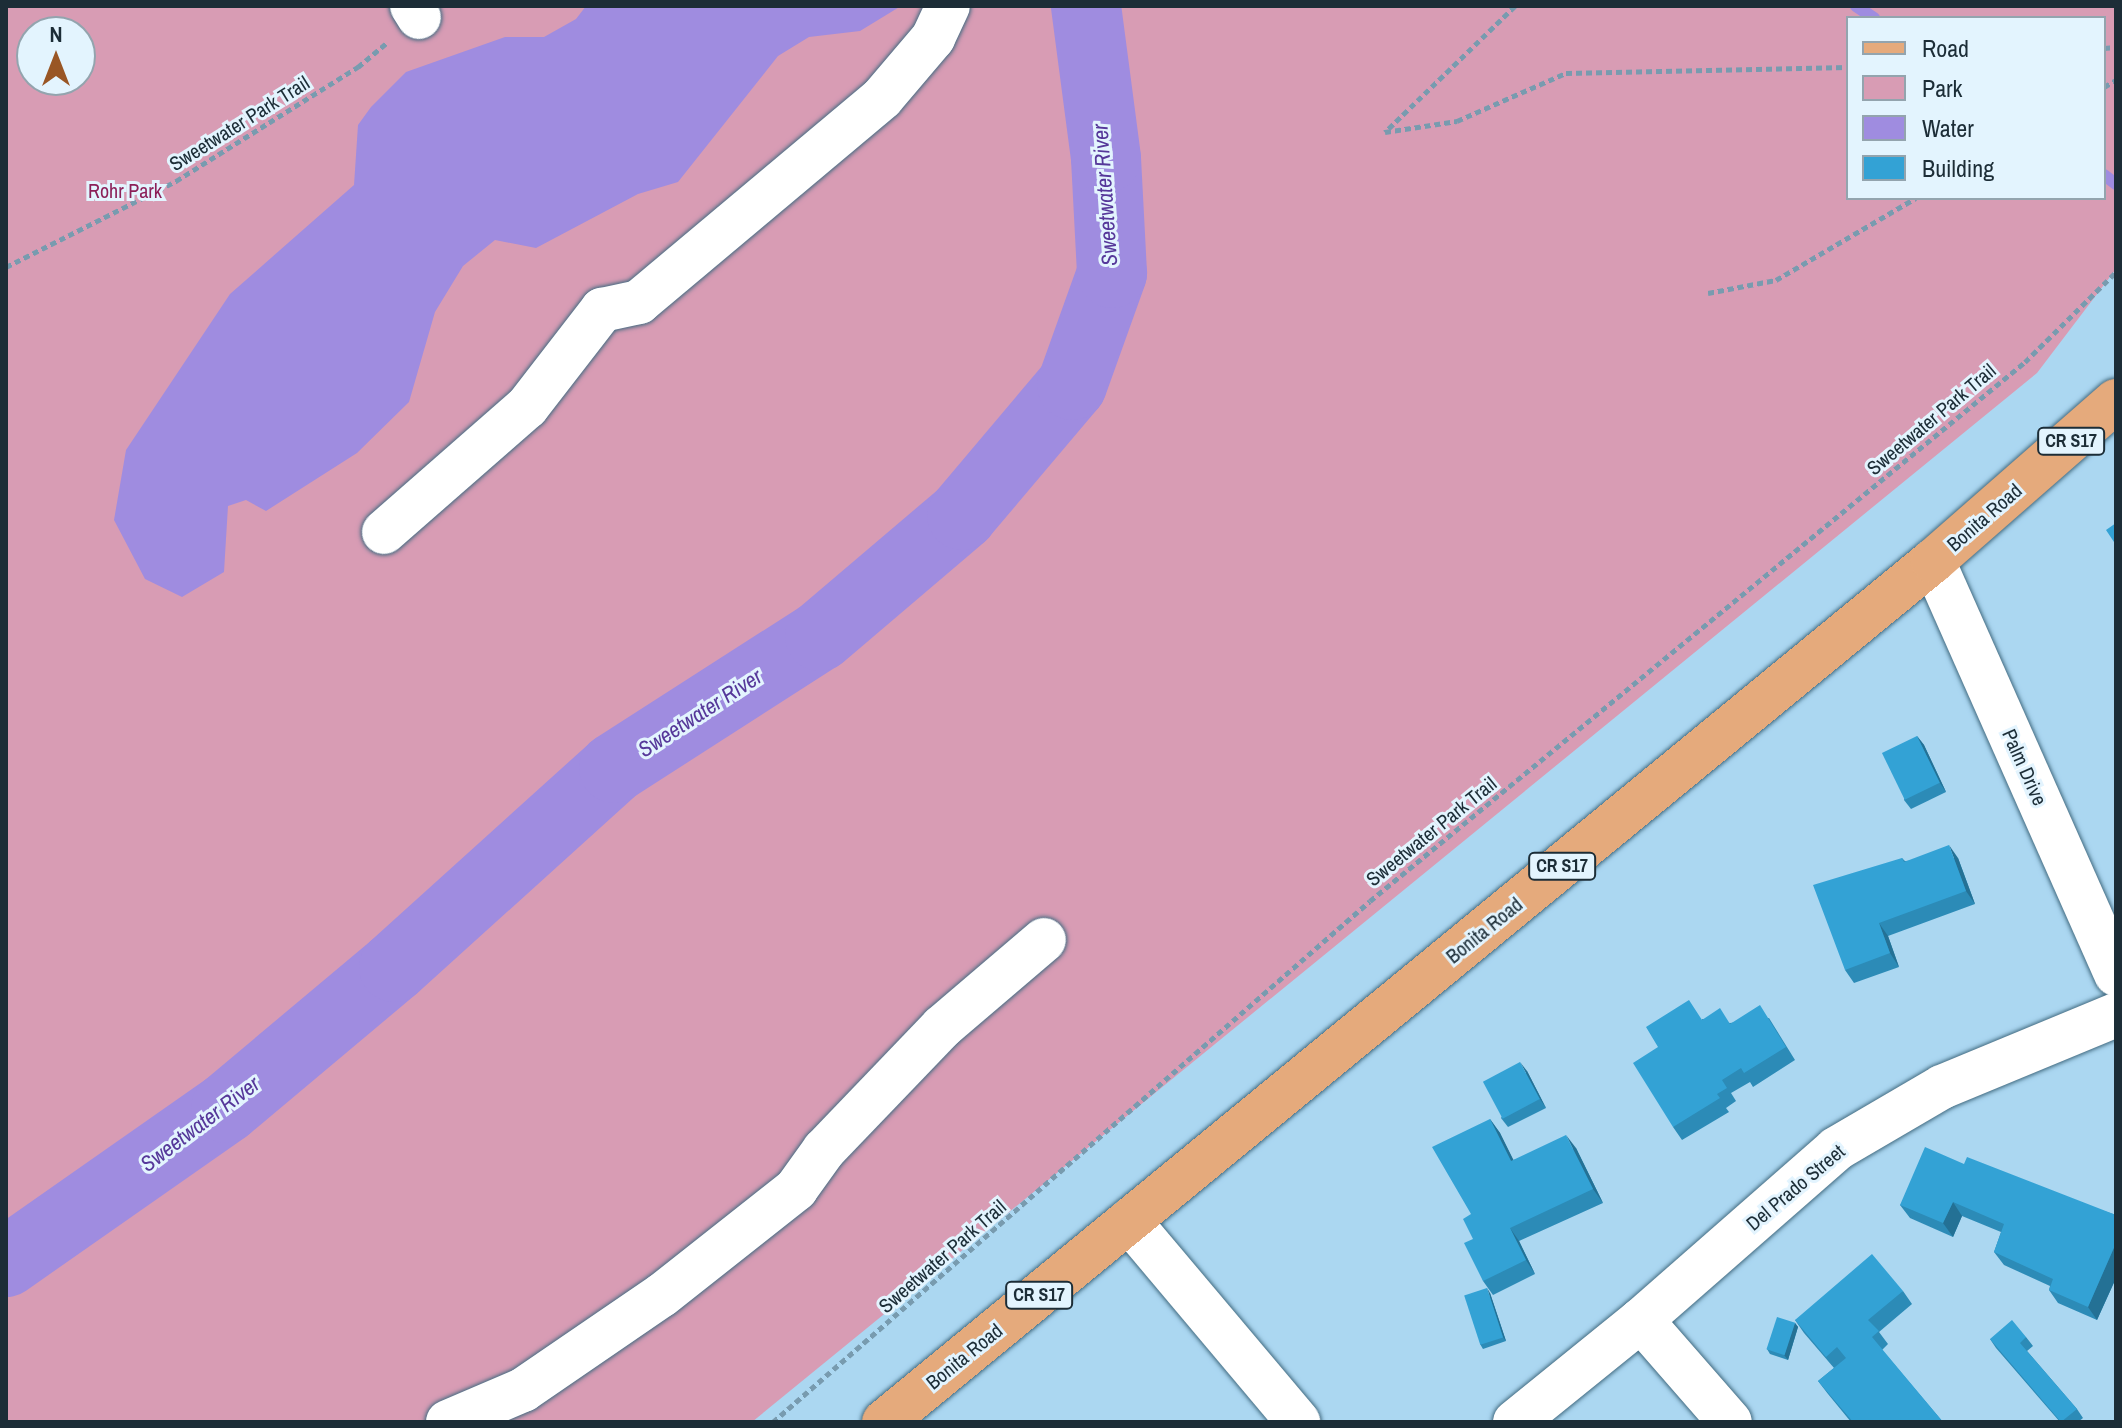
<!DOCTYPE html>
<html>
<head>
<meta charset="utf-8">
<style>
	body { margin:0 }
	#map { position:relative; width:2122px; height:1428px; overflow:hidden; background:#abd7f1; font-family:"Archivo Narrow",sans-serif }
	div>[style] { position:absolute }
	.green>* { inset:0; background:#d89cb4 }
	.water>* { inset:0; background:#9f8ce0 }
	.stream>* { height:12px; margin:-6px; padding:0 6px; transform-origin:6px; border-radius:6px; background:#9f8ce0 }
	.river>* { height:70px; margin:-35px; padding:0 35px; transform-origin:35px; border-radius:35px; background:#9f8ce0 }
	.path>* { height:5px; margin-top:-2.5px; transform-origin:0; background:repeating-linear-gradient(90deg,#789baf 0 6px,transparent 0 10px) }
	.roads { filter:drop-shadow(0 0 2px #426b81) drop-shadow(0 0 2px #426b81) }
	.minor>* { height:44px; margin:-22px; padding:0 22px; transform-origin:22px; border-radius:22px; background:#fff }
	.major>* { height:44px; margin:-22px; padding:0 22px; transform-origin:22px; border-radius:22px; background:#e5aa7c }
	.wall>* { inset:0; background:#2c8bb7 }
	.shaded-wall>* { inset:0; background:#247195 }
	.building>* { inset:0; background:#33a2d5; transform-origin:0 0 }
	span { translate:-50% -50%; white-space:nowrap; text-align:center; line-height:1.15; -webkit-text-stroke:6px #e3f4fe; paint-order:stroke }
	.shield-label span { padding:2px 6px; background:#e3f4fe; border:2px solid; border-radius:6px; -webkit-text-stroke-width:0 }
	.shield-label { font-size:18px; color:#1c2d37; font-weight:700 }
	.street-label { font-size:20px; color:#1c2d37 }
	.park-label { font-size:20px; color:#8c2059 }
	.water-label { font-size:22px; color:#56389a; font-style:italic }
	.frame { position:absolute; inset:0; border:8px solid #1c2d37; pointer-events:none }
	.legend { position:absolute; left:1846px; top:16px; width:260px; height:184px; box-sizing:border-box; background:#e3f4fe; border:2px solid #93a4ae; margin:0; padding:10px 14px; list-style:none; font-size:24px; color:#1c2d37 }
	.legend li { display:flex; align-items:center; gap:16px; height:40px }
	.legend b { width:40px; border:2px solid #93a4ae }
	.north { position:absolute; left:16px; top:16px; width:80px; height:80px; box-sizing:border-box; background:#e3f4fe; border:2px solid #93a4ae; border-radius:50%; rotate:0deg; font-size:22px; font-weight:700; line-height:32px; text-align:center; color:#1c2d37 }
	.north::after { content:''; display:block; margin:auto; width:28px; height:36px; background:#995625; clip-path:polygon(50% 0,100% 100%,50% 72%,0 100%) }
</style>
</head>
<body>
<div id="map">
	<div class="green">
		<i style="clip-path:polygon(evenodd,6px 6px,2116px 6px,2116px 269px,2037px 373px,752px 1422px,6px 1422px,6px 6px,1848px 18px,2104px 18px,2104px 198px,1848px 198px,1848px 18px,6px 6px,32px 32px,80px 32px,80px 80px,32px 80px,32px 32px)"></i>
	</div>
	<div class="water">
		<i style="clip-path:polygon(586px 6px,901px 6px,860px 31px,809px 37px,778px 56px,678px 182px,638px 194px,536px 248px,495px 240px,463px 266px,435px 312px,409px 402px,357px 453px,266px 511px,246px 500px,228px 506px,224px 572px,182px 597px,145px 579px,114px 520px,126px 450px,230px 294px,354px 185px,358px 125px,371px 107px,406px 72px,505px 37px,544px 37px,576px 19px)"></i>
	</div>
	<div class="stream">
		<i style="left:1856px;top:6px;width:22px;rotate:34deg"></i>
		<i style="left:2104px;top:175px;width:15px;rotate:37deg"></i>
	</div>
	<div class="river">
		<i style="left:6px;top:1262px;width:269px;rotate:-35deg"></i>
		<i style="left:226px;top:1108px;width:219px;rotate:-40deg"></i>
		<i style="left:394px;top:967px;width:297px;rotate:-42.1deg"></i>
		<i style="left:614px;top:768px;width:245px;rotate:-32.7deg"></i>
		<i style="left:820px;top:636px;width:187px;rotate:-40.4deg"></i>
		<i style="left:962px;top:515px;width:170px;rotate:-49.8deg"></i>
		<i style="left:1072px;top:385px;width:119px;rotate:-70.3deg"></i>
		<i style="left:1112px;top:273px;width:115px;rotate:-93deg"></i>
		<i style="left:1106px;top:158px;width:153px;rotate:-97.5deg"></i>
	</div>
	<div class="path">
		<i style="left:1515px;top:6px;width:181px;rotate:135.9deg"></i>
		<i style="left:1385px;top:132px;width:73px;rotate:-8.7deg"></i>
		<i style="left:1457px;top:121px;width:119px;rotate:-23.8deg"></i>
		<i style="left:1566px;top:73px;width:282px;rotate:-1.2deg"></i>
		<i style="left:2104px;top:48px;width:12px;rotate:-5deg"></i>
		<i style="left:2104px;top:87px;width:14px;rotate:-30deg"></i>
		<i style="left:6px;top:267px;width:191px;rotate:-26.8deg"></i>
		<i style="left:176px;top:181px;width:215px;rotate:-32.1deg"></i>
		<i style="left:358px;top:67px;width:39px;rotate:-40deg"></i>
		<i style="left:1708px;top:293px;width:69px;rotate:-10.8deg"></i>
		<i style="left:1776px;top:280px;width:162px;rotate:-30.4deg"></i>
		<i style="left:773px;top:1422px;width:792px;rotate:-41.11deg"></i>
		<i style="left:1370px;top:901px;width:848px;rotate:-39.45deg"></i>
		<i style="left:2025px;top:362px;width:128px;rotate:-44.7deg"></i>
	</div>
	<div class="roads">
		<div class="minor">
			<i style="left:412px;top:6px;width:13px;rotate:58deg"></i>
			<i style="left:384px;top:532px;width:190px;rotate:-41.2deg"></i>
			<i style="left:527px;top:407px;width:123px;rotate:-52.3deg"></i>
			<i style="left:602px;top:310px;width:38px;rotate:-12deg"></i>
			<i style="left:639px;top:302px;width:317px;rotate:-40deg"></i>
			<i style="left:882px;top:98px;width:79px;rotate:-49.6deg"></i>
			<i style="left:933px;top:38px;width:35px;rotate:-65deg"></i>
			<i style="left:1933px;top:561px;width:452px;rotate:66.1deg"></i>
			<i style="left:1129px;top:1221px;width:263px;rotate:49.9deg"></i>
			<i style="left:1641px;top:1320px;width:135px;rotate:48.9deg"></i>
			<i style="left:448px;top:1422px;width:82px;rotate:-23.1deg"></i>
			<i style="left:523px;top:1390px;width:168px;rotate:-34.4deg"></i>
			<i style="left:662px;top:1295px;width:171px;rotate:-38.3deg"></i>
			<i style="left:796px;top:1189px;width:48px;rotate:-54.3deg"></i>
			<i style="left:824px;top:1150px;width:170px;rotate:-46.2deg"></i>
			<i style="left:942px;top:1027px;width:134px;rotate:-40.5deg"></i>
			<i style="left:1515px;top:1422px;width:162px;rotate:-39deg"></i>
			<i style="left:1641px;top:1320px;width:259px;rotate:-41.2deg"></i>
			<i style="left:1836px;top:1149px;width:123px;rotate:-30.3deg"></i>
			<i style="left:1942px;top:1087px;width:188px;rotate:-22.5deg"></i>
		</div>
		<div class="major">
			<i style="left:884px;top:1422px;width:1357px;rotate:-39.38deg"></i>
			<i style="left:1933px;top:561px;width:243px;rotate:-41.2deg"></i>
		</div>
	</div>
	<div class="wall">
		<i style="clip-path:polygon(1917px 736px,1924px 745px,1946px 792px,1911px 809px,1904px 800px)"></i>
		<i style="clip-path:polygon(1902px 858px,1905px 861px,1958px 858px,1975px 904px,1888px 936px,1899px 967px,1854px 983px,1845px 970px)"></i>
		<i style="clip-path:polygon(1769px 1018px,1795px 1060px,1753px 1087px,1750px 1082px,1731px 1093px,1736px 1101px,1726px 1108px,1729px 1112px,1682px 1140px,1673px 1127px,1702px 1019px,1730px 1023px)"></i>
		<i style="clip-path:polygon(1527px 1071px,1546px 1108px,1508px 1127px,1501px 1118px)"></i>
		<i style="clip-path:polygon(1490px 1119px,1500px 1133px,1513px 1160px,1576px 1148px,1603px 1203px,1519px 1241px,1535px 1274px,1493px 1295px,1483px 1281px,1471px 1214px)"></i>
		<i style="clip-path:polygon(1964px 1164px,2116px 1215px,2116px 1278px,2097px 1320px,2058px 1303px,2049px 1290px,2050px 1286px,2004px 1265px,1994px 1252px,2001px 1232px,1962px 1216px,1953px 1237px,1910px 1218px,1900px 1205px)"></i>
		<i style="clip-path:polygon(1903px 1291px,1912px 1304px,1879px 1332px,1888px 1344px,1882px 1350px,1943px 1422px,1851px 1422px,1828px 1394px,1818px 1381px,1834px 1368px,1804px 1333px,1795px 1320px)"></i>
		<i style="clip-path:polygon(1490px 1293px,1506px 1341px,1483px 1349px,1480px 1344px)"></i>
		<i style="clip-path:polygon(1795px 1323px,1798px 1327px,1788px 1360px,1770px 1354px,1767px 1349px)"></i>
		<i style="clip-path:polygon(2026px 1337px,2033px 1346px,2027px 1351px,2077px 1409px,2083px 1418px,2078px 1422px,2060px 1422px,1996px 1348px,1990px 1339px)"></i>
	</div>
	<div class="shaded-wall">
		<i style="clip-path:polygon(1917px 736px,1924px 745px,1946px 792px,1940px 783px)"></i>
		<i style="clip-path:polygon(1949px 845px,1958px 858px,1975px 904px,1966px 891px)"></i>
		<i style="clip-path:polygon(1879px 923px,1888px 936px,1899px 967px,1890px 953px)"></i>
		<i style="clip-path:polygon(1520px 1062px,1527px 1071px,1546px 1108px,1540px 1099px)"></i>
		<i style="clip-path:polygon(1490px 1119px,1500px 1133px,1521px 1175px,1511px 1161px)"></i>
		<i style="clip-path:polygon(1566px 1135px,1576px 1148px,1603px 1203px,1593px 1189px)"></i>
		<i style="clip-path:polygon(1953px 1202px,1962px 1216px,1953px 1237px,1943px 1223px)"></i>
		<i style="clip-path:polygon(1510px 1228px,1519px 1241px,1535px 1274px,1526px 1260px)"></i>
		<i style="clip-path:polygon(2116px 1243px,2116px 1278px,2097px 1320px,2088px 1307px)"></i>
		<i style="clip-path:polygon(1487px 1288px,1490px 1293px,1506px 1341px,1503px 1337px)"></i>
		<i style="clip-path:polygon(1795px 1323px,1798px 1327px,1788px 1360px,1784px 1355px)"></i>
	</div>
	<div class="building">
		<i style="clip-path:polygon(2116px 523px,2116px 545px,2106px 530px)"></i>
		<i style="left:1917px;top:736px;width:52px;height:39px;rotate:64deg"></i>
		<i style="clip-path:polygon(1949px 845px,1966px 891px,1879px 923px,1890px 953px,1845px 970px,1813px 885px,1902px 858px,1904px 862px)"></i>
		<i style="clip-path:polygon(1689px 1000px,1702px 1020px,1720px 1008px,1730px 1024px,1760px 1005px,1786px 1047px,1744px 1073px,1741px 1068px,1722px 1080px,1727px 1088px,1717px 1094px,1720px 1098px,1673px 1127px,1633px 1063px,1658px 1047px,1646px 1027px)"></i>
		<i style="left:1520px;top:1062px;width:42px;height:42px;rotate:62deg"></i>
		<i style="clip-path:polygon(1490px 1119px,1511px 1161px,1566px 1135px,1593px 1189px,1510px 1228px,1526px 1260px,1483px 1281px,1464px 1243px,1473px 1239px,1463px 1219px,1471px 1214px,1432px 1147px)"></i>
		<i style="clip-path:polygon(1925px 1147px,1964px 1164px,1967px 1157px,2116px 1215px,2116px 1243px,2088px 1307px,2049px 1290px,2053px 1279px,1994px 1252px,2004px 1224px,1953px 1202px,1943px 1223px,1900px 1205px)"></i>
		<i style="clip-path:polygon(1872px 1254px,1903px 1291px,1868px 1320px,1879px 1331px,1872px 1337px,1943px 1422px,1853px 1422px,1818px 1381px,1846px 1358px,1837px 1347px,1826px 1357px,1795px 1320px)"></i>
		<i style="left:1487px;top:1288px;width:52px;height:24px;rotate:72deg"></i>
		<i style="left:1777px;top:1317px;width:19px;height:34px;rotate:18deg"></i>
		<i style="clip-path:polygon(2012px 1320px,2026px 1337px,2020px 1343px,2077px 1409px,2061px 1422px,1990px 1339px)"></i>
	</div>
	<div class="shield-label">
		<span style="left:2071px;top:441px">CR S17</span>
		<span style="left:1562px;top:866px">CR S17</span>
		<span style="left:1039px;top:1295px">CR S17</span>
	</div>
	<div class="street-label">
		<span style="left:239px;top:123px;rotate:-32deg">Sweetwater Park Trail</span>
		<span style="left:1931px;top:419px;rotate:-40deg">Sweetwater Park Trail</span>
		<span style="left:1984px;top:517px;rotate:-41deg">Bonita Road</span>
		<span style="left:2025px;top:767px;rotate:66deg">Palm Drive</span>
		<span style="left:1431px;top:831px;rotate:-39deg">Sweetwater Park Trail</span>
		<span style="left:1484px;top:930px;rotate:-39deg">Bonita Road</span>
		<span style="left:1795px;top:1187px;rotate:-40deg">Del Prado Street</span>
		<span style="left:942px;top:1256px;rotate:-41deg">Sweetwater Park Trail</span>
		<span style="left:964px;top:1356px;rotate:-39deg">Bonita Road</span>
	</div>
	<div class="park-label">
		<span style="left:125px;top:190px">Rohr Park</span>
	</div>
	<div class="water-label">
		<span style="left:1105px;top:195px;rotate:-94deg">Sweetwater River</span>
		<span style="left:700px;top:713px;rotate:-33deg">Sweetwater River</span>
		<span style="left:200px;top:1124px;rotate:-37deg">Sweetwater River</span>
	</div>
	<div class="frame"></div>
	<ul class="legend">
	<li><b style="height:10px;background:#e5aa7c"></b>Road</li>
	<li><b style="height:22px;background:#d89cb4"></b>Park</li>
	<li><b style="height:22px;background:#9f8ce0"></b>Water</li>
	<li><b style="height:22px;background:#33a2d5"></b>Building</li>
	</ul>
	<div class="north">N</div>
</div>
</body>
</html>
